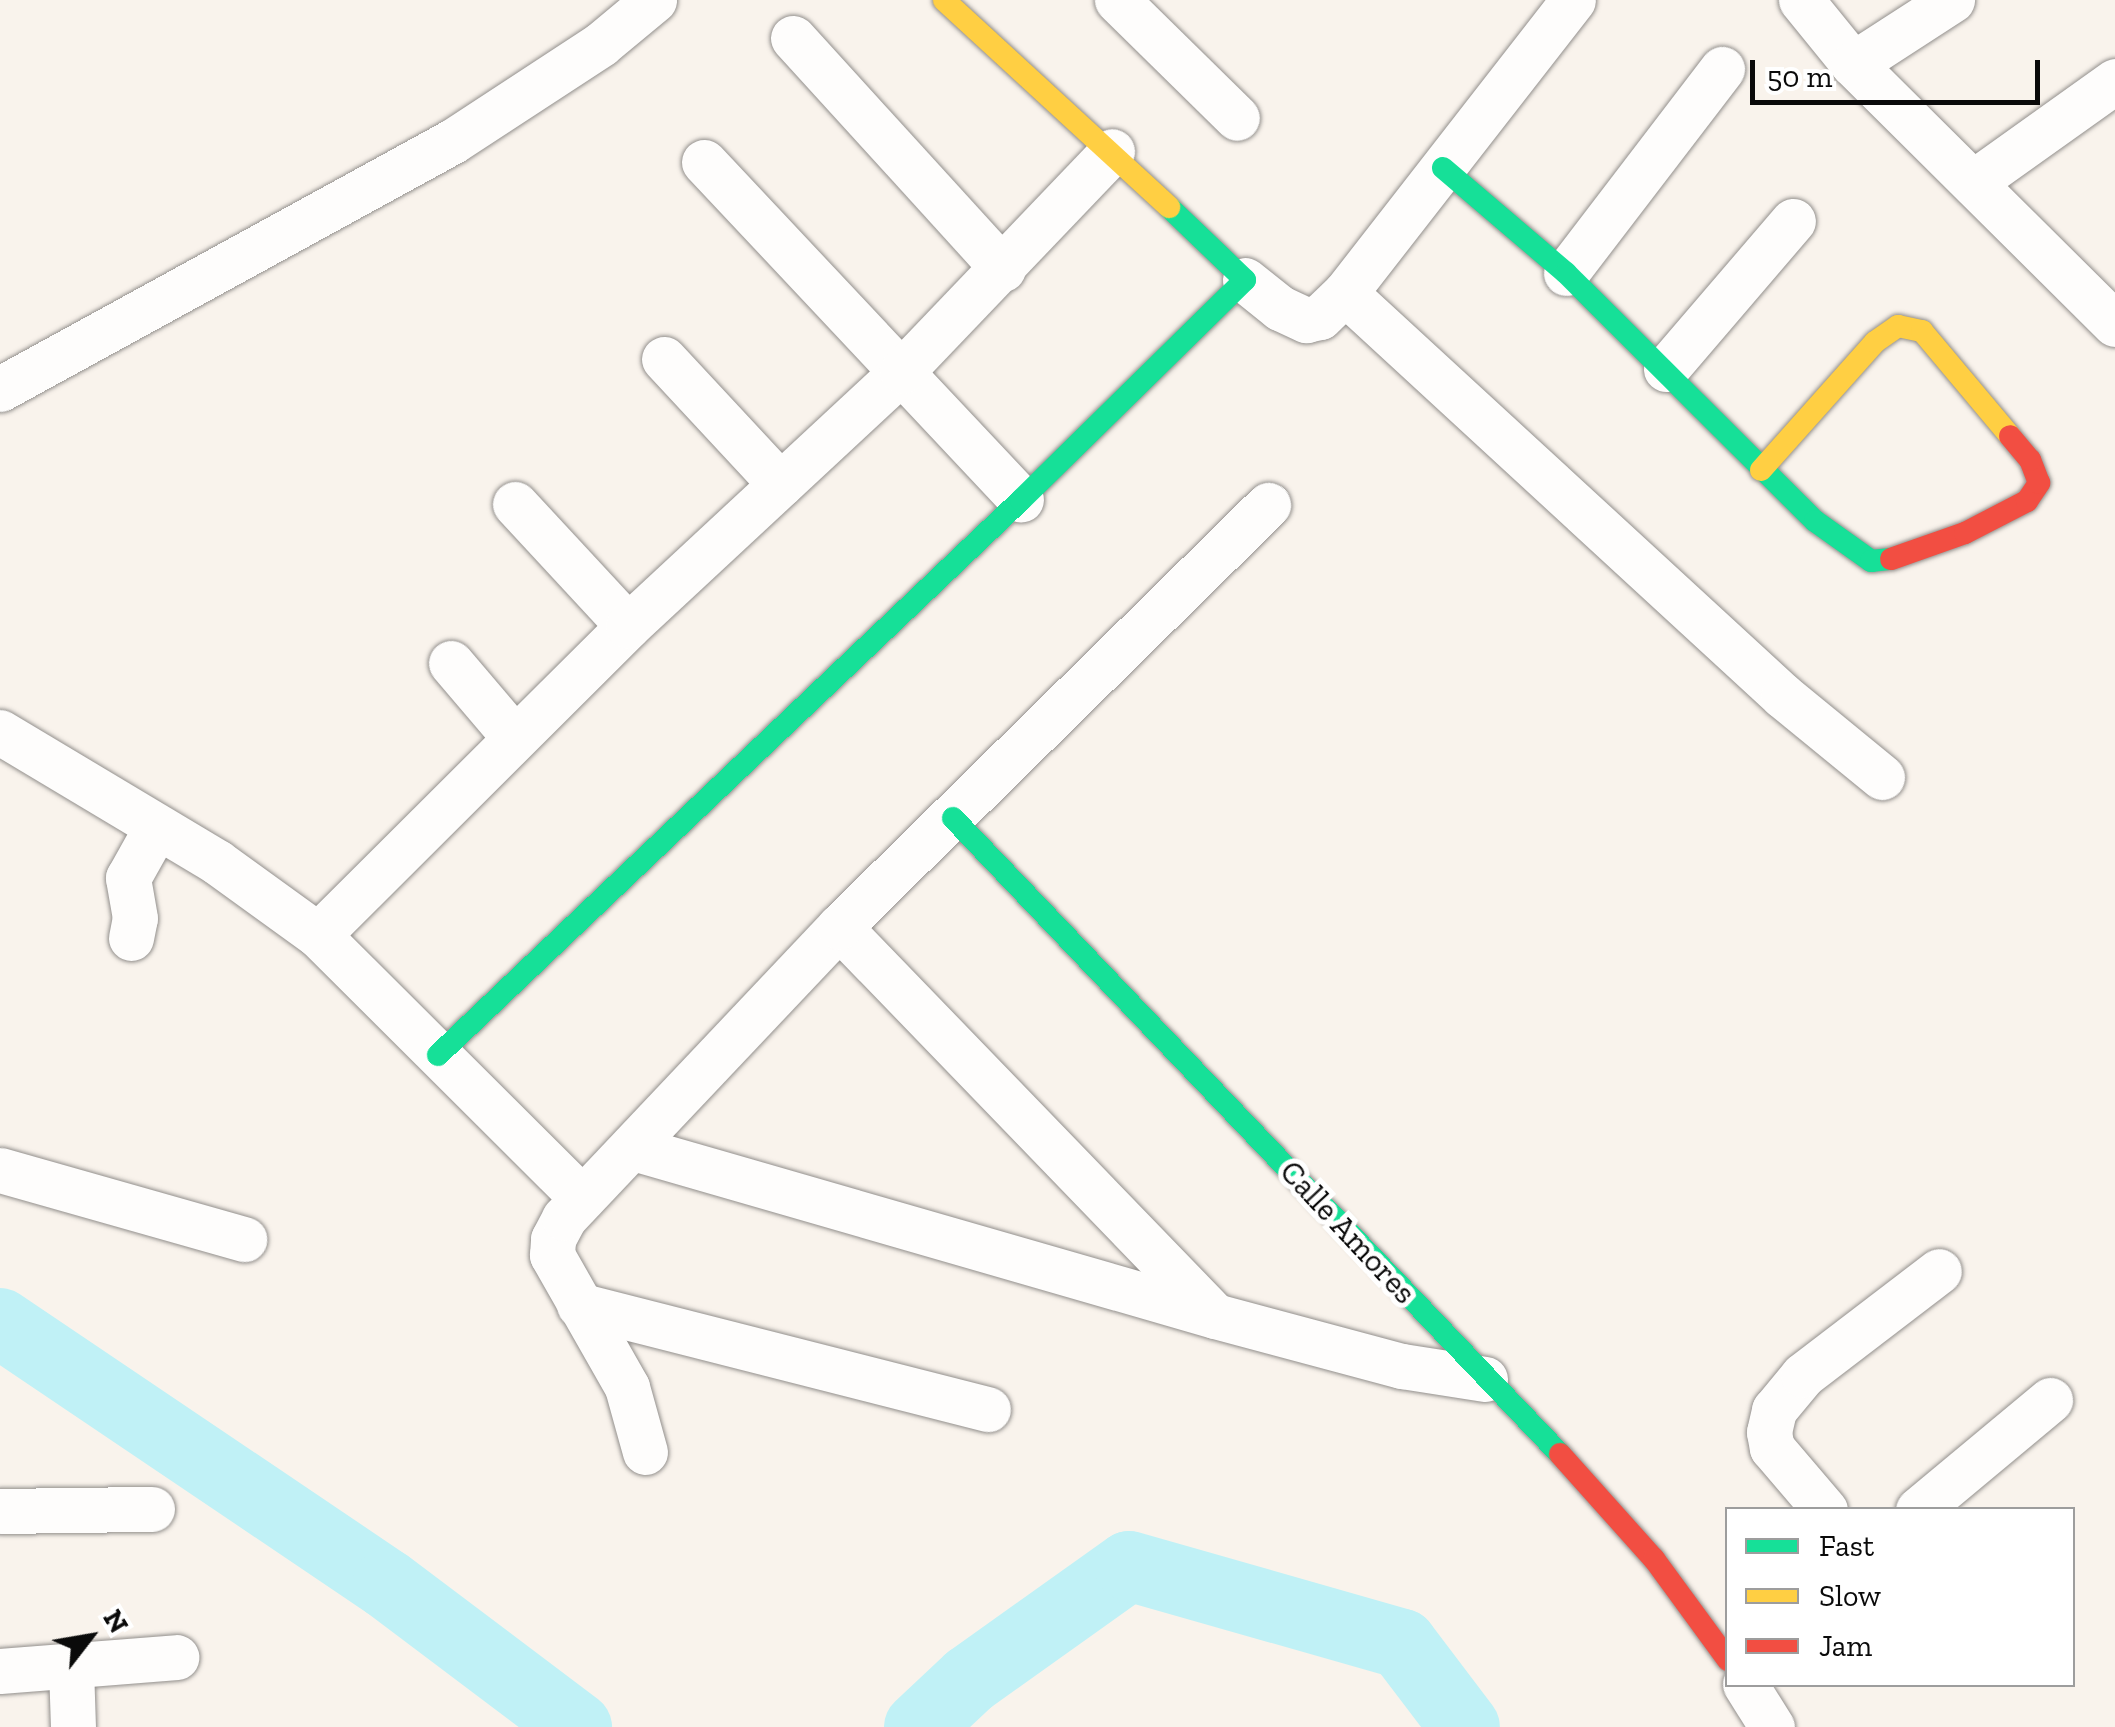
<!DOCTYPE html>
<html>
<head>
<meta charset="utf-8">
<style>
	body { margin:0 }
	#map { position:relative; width:2115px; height:1727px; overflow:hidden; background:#f9f3ec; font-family:"Zilla Slab",serif }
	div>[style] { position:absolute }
	.river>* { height:70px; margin:-35px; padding:0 35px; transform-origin:35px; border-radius:35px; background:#c0f1f6 }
	.roads { filter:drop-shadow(0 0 2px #928f8c) drop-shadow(0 0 2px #928f8c) }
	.street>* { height:45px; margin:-22.5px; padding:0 22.5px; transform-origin:22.5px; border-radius:22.5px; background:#fefdfc }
	.fast>* { height:22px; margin:-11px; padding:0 11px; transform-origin:11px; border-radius:11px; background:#16e098 }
	.slow>* { height:22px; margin:-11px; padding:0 11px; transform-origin:11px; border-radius:11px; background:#ffcf43 }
	.jam>* { height:22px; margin:-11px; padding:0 11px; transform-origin:11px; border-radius:11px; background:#f24e42 }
	span { translate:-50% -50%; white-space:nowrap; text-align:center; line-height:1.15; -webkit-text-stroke:10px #fff; paint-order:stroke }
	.street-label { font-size:32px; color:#0a0a0a }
	.legend { position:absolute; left:1725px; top:1507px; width:350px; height:180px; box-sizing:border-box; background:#fff; border:2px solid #9d9d9d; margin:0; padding:12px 18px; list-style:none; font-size:30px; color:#0a0a0a }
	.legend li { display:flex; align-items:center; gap:20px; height:50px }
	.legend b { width:50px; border:2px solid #9d9d9d }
	.north { position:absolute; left:40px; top:1587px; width:100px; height:100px; -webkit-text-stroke:8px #fff; paint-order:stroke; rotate:59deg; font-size:28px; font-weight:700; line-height:40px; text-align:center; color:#0a0a0a }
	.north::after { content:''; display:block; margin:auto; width:35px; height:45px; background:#0a0a0a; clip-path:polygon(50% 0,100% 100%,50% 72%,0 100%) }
	.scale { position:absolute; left:1750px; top:60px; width:290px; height:45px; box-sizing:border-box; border:5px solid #0a0a0a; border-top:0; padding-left:12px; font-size:30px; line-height:35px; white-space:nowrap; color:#0a0a0a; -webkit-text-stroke:8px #fff; paint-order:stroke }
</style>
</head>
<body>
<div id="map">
	<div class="river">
		<i style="left:0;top:1323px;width:467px;rotate:34deg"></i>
		<i style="left:387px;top:1584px;width:238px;rotate:37deg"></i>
		<i style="left:919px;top:1727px;width:69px;rotate:-43.2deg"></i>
		<i style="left:969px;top:1680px;width:196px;rotate:-35.5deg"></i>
		<i style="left:1129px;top:1566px;width:284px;rotate:15.9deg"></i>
		<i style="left:1402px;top:1644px;width:104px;rotate:52.8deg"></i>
	</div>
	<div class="roads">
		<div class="street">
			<i style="left:1117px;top:0;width:168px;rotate:44.5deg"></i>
			<i style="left:1801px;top:0;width:82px;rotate:50.9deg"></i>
			<i style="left:1853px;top:64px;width:369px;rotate:44.8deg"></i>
			<i style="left:793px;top:38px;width:312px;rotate:47.7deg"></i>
			<i style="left:1853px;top:64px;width:118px;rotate:-32.9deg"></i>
			<i style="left:704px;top:162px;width:463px;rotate:46.8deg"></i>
			<i style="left:1975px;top:181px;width:172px;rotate:-35.5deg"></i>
			<i style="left:1566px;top:273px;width:257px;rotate:-52.6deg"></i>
			<i style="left:1245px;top:280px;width:45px;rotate:38.7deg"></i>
			<i style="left:1280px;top:308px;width:29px;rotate:25deg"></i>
			<i style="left:1306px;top:320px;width:14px;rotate:-12deg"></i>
			<i style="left:1320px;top:317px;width:35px;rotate:-44deg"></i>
			<i style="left:1345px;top:293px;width:595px;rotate:42.62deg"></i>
			<i style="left:1783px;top:696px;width:128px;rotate:39.3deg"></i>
			<i style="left:1345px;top:293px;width:371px;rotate:-52.1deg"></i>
			<i style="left:664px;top:359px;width:171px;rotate:47.1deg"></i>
			<i style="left:1666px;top:369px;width:195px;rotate:-49.4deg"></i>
			<i style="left:0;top:389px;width:516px;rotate:-28.7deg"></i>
			<i style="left:453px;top:141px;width:177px;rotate:-33.2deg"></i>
			<i style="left:601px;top:44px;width:69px;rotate:-39.7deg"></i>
			<i style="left:515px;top:504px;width:166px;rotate:47.2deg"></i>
			<i style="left:451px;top:663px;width:97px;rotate:49.6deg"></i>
			<i style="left:0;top:732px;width:253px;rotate:30.9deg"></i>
			<i style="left:217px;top:862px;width:125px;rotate:35.9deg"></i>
			<i style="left:318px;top:935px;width:370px;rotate:44.9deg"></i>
			<i style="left:839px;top:927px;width:538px;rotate:45.98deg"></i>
			<i style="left:318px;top:935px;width:438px;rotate:-44.9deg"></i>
			<i style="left:628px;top:626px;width:374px;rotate:-42.9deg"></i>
			<i style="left:902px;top:371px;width:304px;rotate:-46.3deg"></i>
			<i style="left:131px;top:938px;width:20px;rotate:-79deg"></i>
			<i style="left:135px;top:918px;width:41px;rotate:-99.9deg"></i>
			<i style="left:128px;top:878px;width:57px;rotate:-60.8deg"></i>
			<i style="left:633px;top:1148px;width:606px;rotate:16.1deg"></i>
			<i style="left:1215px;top:1316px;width:194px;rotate:15deg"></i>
			<i style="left:1402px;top:1366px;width:84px;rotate:8.9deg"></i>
			<i style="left:0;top:1170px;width:254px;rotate:15.8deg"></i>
			<i style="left:579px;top:1305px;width:422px;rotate:14.3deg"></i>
			<i style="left:645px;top:1452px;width:67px;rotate:-105.5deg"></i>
			<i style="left:627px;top:1387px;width:152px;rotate:-119.6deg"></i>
			<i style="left:552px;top:1255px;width:16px;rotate:-86deg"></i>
			<i style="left:553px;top:1239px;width:24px;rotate:-62deg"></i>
			<i style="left:564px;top:1218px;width:400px;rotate:-46.6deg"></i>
			<i style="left:839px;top:927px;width:602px;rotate:-44.53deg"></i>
			<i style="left:1825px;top:1510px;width:82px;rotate:-130.5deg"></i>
			<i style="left:1772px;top:1448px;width:16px;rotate:-101deg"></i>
			<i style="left:1769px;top:1432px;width:23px;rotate:-77deg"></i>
			<i style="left:1774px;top:1410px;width:45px;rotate:-50.4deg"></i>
			<i style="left:1803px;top:1375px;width:171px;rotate:-37.4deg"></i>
			<i style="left:1918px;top:1510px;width:172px;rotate:-39.8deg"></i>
			<i style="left:0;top:1511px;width:152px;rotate:-0.8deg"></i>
			<i style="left:71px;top:1667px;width:60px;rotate:88.1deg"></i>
			<i style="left:0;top:1671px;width:177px;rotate:-4.5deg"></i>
			<i style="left:1745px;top:1684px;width:51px;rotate:57.9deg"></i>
		</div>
		<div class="fast">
			<i style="left:1443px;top:168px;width:162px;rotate:40.5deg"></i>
			<i style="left:1566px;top:273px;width:351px;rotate:44.9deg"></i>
			<i style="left:1815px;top:521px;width:69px;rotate:35.5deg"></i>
			<i style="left:1871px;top:561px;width:20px;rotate:-6deg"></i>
			<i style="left:953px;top:818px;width:879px;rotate:46.34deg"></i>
			<i style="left:438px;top:1055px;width:805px;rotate:-43.59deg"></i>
			<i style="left:1021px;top:500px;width:314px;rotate:-44.5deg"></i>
			<i style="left:1245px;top:280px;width:105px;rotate:-136.2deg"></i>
		</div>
		<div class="slow">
			<i style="left:944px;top:0;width:306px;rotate:42.6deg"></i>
			<i style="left:1761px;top:470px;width:171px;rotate:-48.3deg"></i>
			<i style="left:1875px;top:342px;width:28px;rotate:-35deg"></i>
			<i style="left:1898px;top:326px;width:25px;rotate:12deg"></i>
			<i style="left:1922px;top:331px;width:137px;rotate:50deg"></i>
		</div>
		<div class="jam">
			<i style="left:1891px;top:559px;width:78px;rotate:-19.4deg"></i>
			<i style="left:1965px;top:533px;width:70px;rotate:-27.3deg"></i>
			<i style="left:2027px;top:501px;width:22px;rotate:-56deg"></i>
			<i style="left:2039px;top:483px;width:25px;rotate:-111deg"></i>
			<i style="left:2030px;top:460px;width:31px;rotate:-130deg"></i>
			<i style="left:1560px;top:1454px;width:141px;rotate:48.2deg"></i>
			<i style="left:1654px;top:1559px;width:125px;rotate:53.8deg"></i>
		</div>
	</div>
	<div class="street-label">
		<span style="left:1348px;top:1232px;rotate:47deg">Calle Amores</span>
	</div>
	<ul class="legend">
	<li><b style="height:12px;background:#16e098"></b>Fast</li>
	<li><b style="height:12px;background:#ffcf43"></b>Slow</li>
	<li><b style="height:12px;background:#f24e42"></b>Jam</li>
	</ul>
	<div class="north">N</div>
	<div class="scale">50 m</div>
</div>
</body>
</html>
